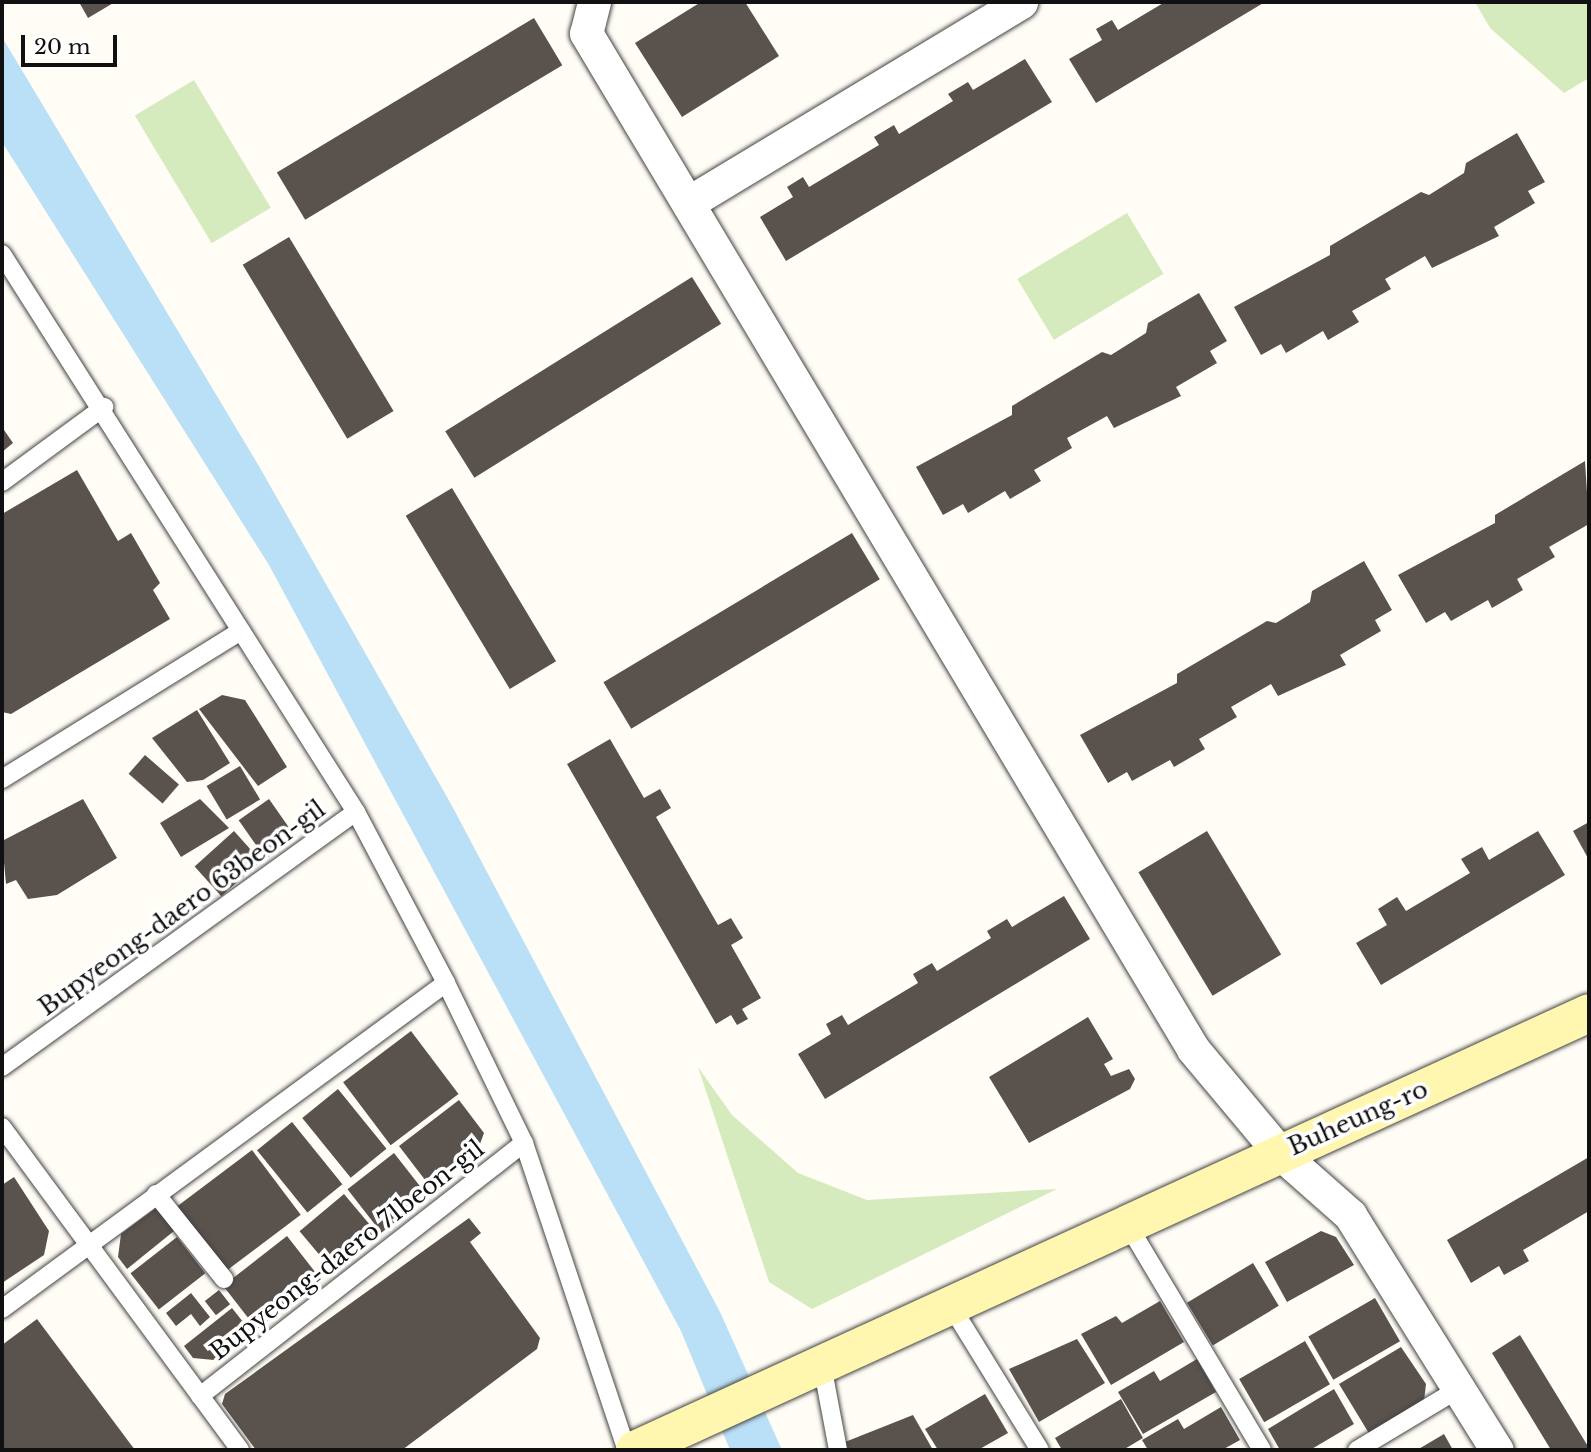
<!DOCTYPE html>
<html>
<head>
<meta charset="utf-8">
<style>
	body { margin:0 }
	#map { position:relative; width:1591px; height:1452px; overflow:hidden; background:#fffdf5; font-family:"Libre Baskerville",serif }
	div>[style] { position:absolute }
	.green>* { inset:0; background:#d5ebbd; transform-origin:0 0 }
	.water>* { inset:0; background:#b9e0f7 }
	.building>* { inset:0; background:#5a524d; transform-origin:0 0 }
	.roads { filter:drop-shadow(0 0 2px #444) drop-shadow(0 0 2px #444) }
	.lane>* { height:18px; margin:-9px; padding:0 9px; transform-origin:9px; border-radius:9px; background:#fff }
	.street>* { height:33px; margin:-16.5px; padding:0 16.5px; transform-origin:16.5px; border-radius:16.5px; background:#fff }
	.secondary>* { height:38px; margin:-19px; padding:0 19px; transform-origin:19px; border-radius:19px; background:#fff6b0 }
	span { translate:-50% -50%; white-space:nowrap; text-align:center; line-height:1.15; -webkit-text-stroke:7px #fff; paint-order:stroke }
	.street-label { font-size:24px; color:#111 }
	.frame { position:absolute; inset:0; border:4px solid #111; pointer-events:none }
	.scale { position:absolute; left:21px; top:35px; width:96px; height:32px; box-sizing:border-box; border:4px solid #111; border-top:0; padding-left:9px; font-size:21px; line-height:24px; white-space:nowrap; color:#111; -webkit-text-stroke:5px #fff; paint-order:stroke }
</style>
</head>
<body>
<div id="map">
	<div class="green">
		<i style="clip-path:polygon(1475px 2px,1589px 2px,1589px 78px,1564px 93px,1490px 28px)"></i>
		<i style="left:194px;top:80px;width:149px;height:69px;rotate:59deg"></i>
		<i style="left:1127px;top:213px;width:71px;height:128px;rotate:59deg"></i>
		<i style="clip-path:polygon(698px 1067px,732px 1115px,798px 1173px,867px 1200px,1057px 1189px,812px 1309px,769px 1282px)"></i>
	</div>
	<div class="water">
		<i style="clip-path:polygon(2px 37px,260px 468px,451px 804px,720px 1312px,782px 1450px,730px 1450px,681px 1331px,269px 565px,2px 142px)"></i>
	</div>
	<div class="building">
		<i style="clip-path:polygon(79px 2px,115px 2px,88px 18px)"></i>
		<i style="clip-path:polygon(701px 2px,745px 2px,779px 56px,682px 117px,635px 43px)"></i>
		<i style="clip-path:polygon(1165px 2px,1265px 2px,1096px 103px,1069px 59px,1102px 40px,1096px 29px,1112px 20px,1118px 30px)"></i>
		<i style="left:534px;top:18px;width:55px;height:300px;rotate:59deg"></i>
		<i style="clip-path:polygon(1025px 59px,1052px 102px,786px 261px,760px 217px,793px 197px,787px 187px,803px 177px,809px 187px,879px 145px,874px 137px,894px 125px,899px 134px,953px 101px,948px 94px,968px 82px,973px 90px)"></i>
		<i style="clip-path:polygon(1517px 133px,1545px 182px,1528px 191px,1535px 203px,1494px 227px,1499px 236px,1432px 268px,1425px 256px,1385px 279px,1391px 289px,1352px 311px,1359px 322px,1328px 340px,1323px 331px,1286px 353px,1281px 344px,1261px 355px,1234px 307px,1330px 255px,1330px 246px,1421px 192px,1429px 195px,1464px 173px,1466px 163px)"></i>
		<i style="left:289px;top:237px;width:203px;height:54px;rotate:59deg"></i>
		<i style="left:692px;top:277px;width:55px;height:291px;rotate:58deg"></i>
		<i style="clip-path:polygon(1199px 293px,1227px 341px,1210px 351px,1217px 363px,1176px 387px,1181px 396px,1114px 428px,1107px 416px,1067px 438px,1072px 448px,1034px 470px,1041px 481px,1010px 499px,1005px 491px,968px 513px,963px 504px,943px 515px,916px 467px,1012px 415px,1012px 406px,1102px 352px,1111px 355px,1146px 333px,1148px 323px)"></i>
		<i style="clip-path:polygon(2px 427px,13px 443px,2px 452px)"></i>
		<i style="clip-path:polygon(1585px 461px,1589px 524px,1549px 547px,1555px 557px,1517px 579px,1523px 590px,1492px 608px,1488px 600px,1451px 621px,1445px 612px,1426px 623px,1398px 575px,1495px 523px,1495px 515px)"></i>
		<i style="clip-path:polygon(77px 470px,118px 541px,131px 533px,160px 583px,153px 590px,170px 619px,11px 714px,2px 712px,2px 514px)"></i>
		<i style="left:452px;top:488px;width:202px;height:54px;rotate:59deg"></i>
		<i style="left:852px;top:533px;width:54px;height:290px;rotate:59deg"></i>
		<i style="clip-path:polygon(1364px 561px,1392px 610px,1375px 620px,1381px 631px,1340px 655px,1346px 665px,1278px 696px,1271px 684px,1231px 707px,1237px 717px,1199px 739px,1205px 749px,1174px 767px,1170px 760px,1132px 781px,1127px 772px,1108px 783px,1080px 735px,1177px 683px,1177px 674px,1267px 621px,1276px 623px,1310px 602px,1312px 591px)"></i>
		<i style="clip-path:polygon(222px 695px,245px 700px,287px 767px,258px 786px,199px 709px)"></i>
		<i style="clip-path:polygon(197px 710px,230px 763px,203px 780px,187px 782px,152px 738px)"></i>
		<i style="clip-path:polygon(610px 739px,644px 798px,660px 789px,671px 808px,656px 817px,718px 925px,731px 918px,743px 938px,731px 945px,761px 998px,742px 1009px,748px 1019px,737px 1025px,731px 1015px,716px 1024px,567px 764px)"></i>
		<i style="left:145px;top:755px;width:45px;height:25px;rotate:41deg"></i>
		<i style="left:240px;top:766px;width:39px;height:39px;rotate:59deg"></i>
		<i style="clip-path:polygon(83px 799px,117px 858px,57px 895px,28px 899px,16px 880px,6px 884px,2px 841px)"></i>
		<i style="clip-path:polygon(200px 799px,229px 828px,181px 857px,160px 823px)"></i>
		<i style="left:269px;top:799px;width:47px;height:37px;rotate:55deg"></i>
		<i style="clip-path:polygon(1589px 822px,1589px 860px,1573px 831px)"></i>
		<i style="left:234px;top:831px;width:40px;height:53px;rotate:48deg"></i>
		<i style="left:1207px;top:831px;width:144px;height:80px;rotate:59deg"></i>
		<i style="clip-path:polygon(1538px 831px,1565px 875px,1381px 985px,1356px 943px,1387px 925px,1378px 909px,1397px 897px,1406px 911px,1470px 873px,1461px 859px,1482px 847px,1489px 860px)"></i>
		<i style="clip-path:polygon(1064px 896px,1090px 939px,825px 1099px,798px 1054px,831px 1034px,826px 1024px,842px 1015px,848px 1025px,918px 983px,913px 974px,932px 963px,937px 971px,991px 938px,987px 931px,1007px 919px,1012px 927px)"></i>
		<i style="clip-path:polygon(1088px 1017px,1113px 1059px,1104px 1064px,1111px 1076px,1129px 1069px,1135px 1079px,1130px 1089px,1029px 1143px,989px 1077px)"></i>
		<i style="left:411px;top:1031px;width:79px;height:85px;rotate:53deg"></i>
		<i style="left:338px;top:1089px;width:77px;height:46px;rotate:51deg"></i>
		<i style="clip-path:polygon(459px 1100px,484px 1133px,477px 1152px,432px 1189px,399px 1146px)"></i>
		<i style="left:292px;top:1122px;width:80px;height:45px;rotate:51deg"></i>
		<i style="left:252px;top:1150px;width:81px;height:94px;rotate:53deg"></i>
		<i style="left:394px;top:1153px;width:55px;height:59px;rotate:52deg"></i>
		<i style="clip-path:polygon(1589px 1157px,1589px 1211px,1523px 1250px,1529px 1261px,1504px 1275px,1499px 1266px,1471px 1283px,1447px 1240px)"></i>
		<i style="clip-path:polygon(14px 1177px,49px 1231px,44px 1255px,2px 1283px,2px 1185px)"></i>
		<i style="left:344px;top:1194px;width:52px;height:58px;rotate:50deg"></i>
		<i style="clip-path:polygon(156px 1208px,174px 1231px,127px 1269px,118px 1257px,121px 1234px)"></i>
		<i style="clip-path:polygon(469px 1218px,481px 1233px,470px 1242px,540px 1338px,537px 1349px,402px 1450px,256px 1450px,222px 1404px,225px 1394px)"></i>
		<i style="clip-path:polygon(1321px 1231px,1336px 1237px,1354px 1265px,1287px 1302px,1265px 1262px)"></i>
		<i style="left:287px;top:1236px;width:55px;height:81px;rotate:52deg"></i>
		<i style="left:177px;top:1237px;width:46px;height:59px;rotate:52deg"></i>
		<i style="left:1253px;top:1263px;width:50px;height:77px;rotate:59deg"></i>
		<i style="left:219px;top:1290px;width:18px;height:18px;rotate:52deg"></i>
		<i style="clip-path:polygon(191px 1293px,210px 1317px,200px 1326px,191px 1314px,176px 1326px,166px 1313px)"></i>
		<i style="left:1375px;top:1298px;width:50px;height:77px;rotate:60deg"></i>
		<i style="clip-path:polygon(1160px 1301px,1184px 1342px,1111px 1385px,1081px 1334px,1116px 1316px,1122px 1323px)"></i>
		<i style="clip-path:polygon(232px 1308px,251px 1332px,214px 1360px,193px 1358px,184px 1346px)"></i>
		<i style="clip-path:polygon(37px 1319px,135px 1450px,2px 1450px,2px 1345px)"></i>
		<i style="clip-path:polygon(1520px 1335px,1589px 1448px,1589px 1450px,1551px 1450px,1492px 1353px)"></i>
		<i style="clip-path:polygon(1077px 1339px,1105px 1383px,1039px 1422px,1009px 1369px)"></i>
		<i style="left:1305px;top:1341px;width:50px;height:76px;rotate:60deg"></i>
		<i style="clip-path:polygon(1401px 1347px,1426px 1384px,1424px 1401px,1370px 1435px,1339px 1384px)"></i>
		<i style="clip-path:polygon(1197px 1359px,1216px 1392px,1143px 1434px,1118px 1392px,1154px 1371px,1160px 1381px)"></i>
		<i style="clip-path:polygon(1334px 1389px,1354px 1424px,1310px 1450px,1280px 1450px,1268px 1429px)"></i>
		<i style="clip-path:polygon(985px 1394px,1008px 1433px,978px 1450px,938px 1450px,925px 1429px)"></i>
		<i style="clip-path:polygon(1121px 1399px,1143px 1438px,1123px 1450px,1062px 1450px,1055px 1438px)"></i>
		<i style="clip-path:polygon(1221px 1407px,1240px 1440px,1222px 1450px,1148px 1450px,1142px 1440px,1178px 1419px,1184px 1429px)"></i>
		<i style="clip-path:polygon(913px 1415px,933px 1450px,844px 1450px,840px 1444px)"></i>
		<i style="clip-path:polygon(1444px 1434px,1453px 1450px,1417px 1450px)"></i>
	</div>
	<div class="roads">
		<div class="lane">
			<i style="left:2px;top:254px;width:661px;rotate:57.61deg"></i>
			<i style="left:356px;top:812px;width:193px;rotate:62.2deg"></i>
			<i style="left:446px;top:983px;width:178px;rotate:64deg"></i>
			<i style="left:524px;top:1143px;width:324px;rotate:71.5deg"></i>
			<i style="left:2px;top:482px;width:127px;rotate:-36.3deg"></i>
			<i style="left:2px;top:779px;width:281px;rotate:-31.8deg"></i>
			<i style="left:2px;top:1067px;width:436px;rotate:-35.8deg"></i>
			<i style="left:2px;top:1127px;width:401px;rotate:53.6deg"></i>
			<i style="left:156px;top:1194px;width:109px;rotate:51.3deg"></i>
			<i style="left:1128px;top:1225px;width:262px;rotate:59.2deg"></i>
			<i style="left:951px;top:1306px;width:169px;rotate:58.3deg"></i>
			<i style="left:2px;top:1309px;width:551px;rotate:-36.29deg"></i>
			<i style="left:822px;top:1365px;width:86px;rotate:79.3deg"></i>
			<i style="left:200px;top:1396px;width:411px;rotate:-38deg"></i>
			<i style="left:1357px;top:1450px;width:120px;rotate:-31deg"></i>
		</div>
		<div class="street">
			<i style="left:594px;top:2px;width:32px;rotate:104deg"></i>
			<i style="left:586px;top:33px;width:1184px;rotate:59.14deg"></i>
			<i style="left:1193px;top:1049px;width:136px;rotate:50.1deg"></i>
			<i style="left:1280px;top:1153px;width:94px;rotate:41.5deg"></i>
			<i style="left:1350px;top:1215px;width:277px;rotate:58deg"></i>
			<i style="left:688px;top:203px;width:389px;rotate:-31.1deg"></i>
		</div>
		<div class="secondary">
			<i style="left:635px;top:1450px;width:1049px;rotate:-24.61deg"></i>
		</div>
	</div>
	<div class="street-label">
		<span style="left:182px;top:908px;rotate:-36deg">Bupyeong-daero 63beon-gil</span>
		<span style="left:1358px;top:1118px;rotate:-24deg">Buheung-ro</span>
		<span style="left:347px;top:1250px;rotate:-38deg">Bupyeong-daero 71beon-gil</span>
	</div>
	<div class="frame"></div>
	<div class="scale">20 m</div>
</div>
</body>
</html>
